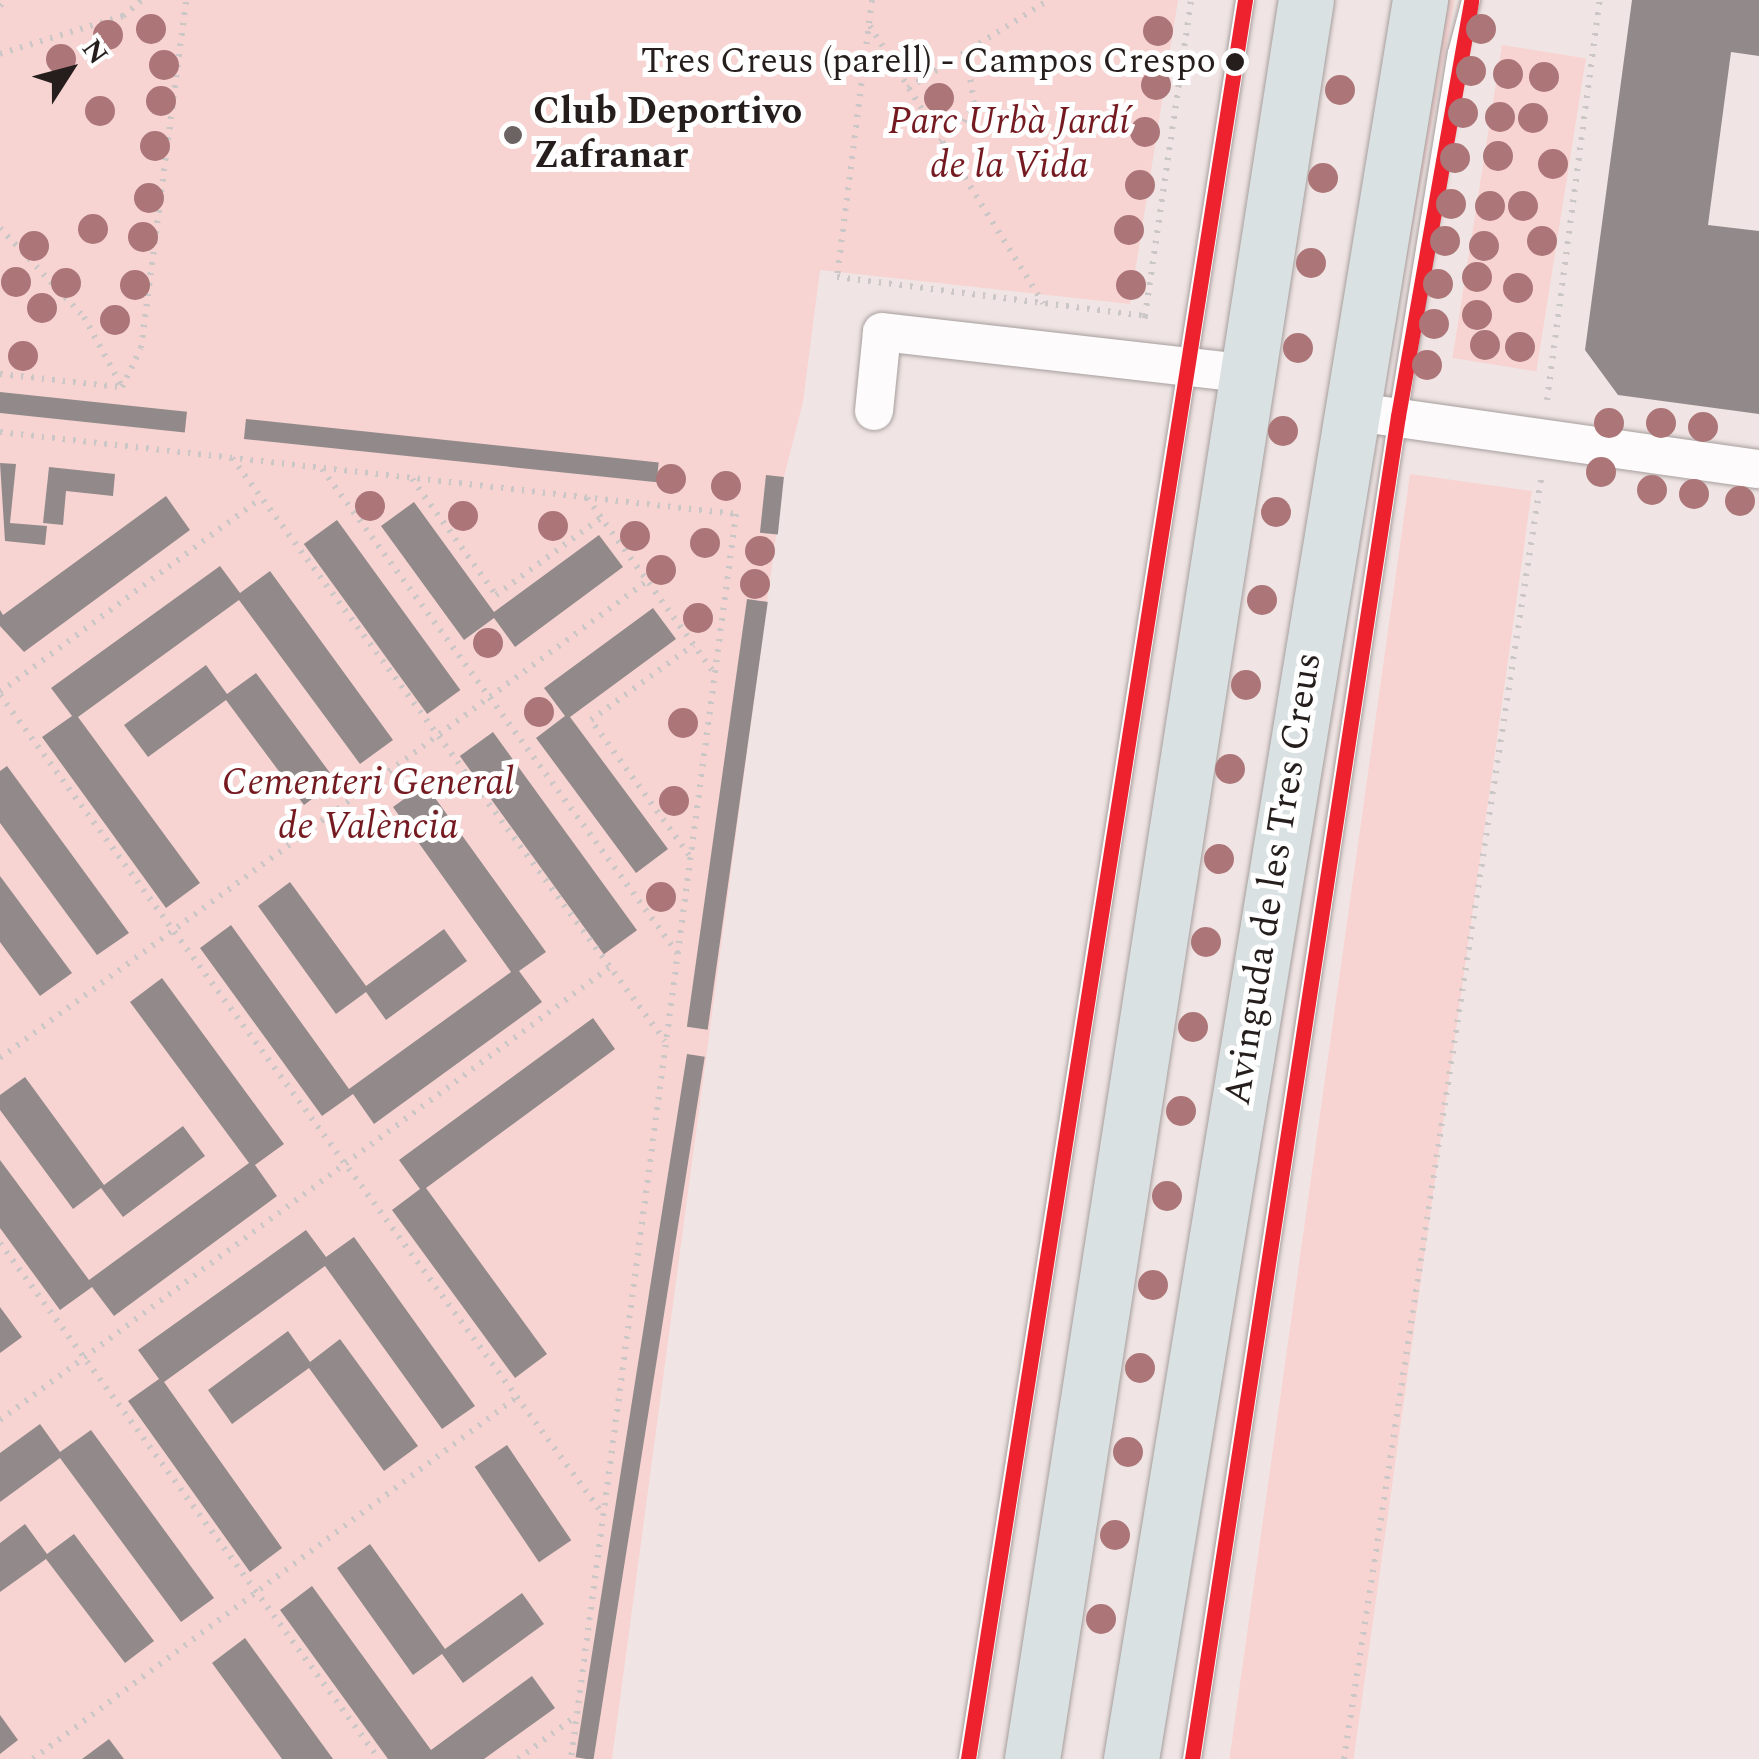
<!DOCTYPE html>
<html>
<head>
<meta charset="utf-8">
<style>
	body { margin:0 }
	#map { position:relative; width:1759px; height:1759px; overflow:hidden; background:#f0e5e4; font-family:Spectral,serif }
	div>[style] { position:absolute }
	.green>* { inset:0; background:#f7d4d2; transform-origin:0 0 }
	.building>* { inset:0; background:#928a8a; transform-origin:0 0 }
	.path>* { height:6px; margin-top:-3px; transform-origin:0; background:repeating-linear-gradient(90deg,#cbc7c6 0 2.5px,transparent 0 10.5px) }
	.roads { filter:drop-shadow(0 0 2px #a69e9d) drop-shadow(0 0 2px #a69e9d) }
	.service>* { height:18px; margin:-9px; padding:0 9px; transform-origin:9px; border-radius:9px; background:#fdfbfb }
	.minor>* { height:38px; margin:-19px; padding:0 19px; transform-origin:19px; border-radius:19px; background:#fdfbfb }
	.primary>* { height:55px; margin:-27.5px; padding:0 27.5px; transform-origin:27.5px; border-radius:27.5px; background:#dae1e2 }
	.bus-1>* { height:15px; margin:-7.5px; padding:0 7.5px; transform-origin:7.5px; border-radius:7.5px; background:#ed222e }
	.trees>* { width:30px; height:30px; margin:-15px; border-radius:50%; background:#ac7578 }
	.dots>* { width:28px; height:28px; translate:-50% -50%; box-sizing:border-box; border:5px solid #fff; border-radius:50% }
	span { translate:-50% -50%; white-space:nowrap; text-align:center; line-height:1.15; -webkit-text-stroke:10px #fff; paint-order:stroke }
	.bus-label { font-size:36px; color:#251e1d }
	.right { translate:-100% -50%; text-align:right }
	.poi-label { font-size:38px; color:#251e1d; font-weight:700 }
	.left { translate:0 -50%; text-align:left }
	.park-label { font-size:38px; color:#751a20; font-style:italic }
	.street-label { font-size:38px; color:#251e1d }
	.north { position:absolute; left:20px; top:20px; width:100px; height:100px; -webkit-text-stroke:8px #fff; paint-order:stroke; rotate:54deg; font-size:28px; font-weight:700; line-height:40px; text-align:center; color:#251e1d }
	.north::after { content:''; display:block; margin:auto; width:35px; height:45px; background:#251e1d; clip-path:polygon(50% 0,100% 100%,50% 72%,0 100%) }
</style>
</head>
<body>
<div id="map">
	<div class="green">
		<i style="clip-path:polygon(0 0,1178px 0,1130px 304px,820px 270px,803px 402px,784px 477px,612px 1759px,0 1759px)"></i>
		<i style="clip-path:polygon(1445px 0,1455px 0,1387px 364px)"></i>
		<i style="left:1502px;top:45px;width:85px;height:317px;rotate:9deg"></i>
		<i style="left:1410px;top:474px;width:123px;height:1298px;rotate:8deg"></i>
	</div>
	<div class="building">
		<i style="clip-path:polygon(1632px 0,1759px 0,1759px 56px,1731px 52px,1708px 225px,1759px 231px,1759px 414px,1618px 395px,1585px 350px)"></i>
		<i style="left:0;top:392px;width:188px;height:21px;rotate:6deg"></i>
		<i style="left:246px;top:419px;width:415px;height:20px;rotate:6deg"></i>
		<i style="clip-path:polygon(0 463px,16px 464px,10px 523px,47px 526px,45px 545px,5px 541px)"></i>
		<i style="clip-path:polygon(49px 467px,115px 474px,113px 496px,66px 491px,63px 525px,43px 523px)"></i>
		<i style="left:766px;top:475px;width:18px;height:58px;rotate:6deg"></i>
		<i style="clip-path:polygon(166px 496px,190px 530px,24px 652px,0 626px,0 610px,3px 615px)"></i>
		<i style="clip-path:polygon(414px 502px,494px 612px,599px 535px,623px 567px,515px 647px,494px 618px,464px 640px,381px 526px)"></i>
		<i style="left:337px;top:520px;width:210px;height:41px;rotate:54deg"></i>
		<i style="clip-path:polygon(220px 566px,240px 593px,270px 571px,393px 740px,360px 764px,239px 600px,78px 717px,200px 883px,166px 908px,42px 737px,72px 716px,51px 688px)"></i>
		<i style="left:747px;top:599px;width:21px;height:432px;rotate:8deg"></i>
		<i style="clip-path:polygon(653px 608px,676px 639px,570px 717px,668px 849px,636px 873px,536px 738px,565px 716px,544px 688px)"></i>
		<i style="clip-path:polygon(206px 665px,227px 694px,256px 673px,336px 781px,304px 805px,226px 700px,148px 757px,124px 725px)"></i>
		<i style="left:493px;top:732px;width:245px;height:41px;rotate:54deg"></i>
		<i style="clip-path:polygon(7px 766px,129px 933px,97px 955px,0 823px,0 771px)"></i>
		<i style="clip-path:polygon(425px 784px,546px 952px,519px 971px,542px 1002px,374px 1124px,353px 1094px,322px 1116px,200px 948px,231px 925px,349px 1089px,511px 972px,393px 807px)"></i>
		<i style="clip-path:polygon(0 876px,72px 973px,40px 996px,0 942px)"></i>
		<i style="clip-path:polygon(290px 882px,366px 986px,444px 929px,467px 961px,386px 1020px,366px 992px,336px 1014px,258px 906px)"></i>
		<i style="clip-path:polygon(162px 978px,284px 1144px,255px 1165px,277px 1196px,114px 1316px,92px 1287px,60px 1310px,0 1228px,0 1160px,89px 1280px,249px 1163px,130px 1002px)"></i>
		<i style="clip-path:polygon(593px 1018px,615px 1049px,426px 1188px,547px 1354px,515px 1378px,392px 1210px,420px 1189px,399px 1160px)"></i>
		<i style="left:687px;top:1054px;width:18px;height:712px;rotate:9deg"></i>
		<i style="clip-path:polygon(25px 1077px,104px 1185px,183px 1126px,205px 1156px,123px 1217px,101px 1188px,73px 1209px,0 1110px,0 1095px)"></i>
		<i style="clip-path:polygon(306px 1230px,326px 1257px,354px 1237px,475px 1406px,442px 1429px,325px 1266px,164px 1382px,282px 1548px,250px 1572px,128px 1401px,159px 1379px,138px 1350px)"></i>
		<i style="clip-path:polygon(0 1307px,22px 1337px,0 1353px)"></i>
		<i style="clip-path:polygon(288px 1331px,310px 1362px,340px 1339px,418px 1446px,384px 1471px,309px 1368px,232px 1424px,208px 1390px)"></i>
		<i style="clip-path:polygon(40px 1424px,60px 1452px,91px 1430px,214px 1598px,181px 1622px,60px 1458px,0 1502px,0 1453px)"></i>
		<i style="left:507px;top:1445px;width:115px;height:39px;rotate:56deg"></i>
		<i style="clip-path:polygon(25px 1524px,47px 1554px,74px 1534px,154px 1641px,125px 1663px,46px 1559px,0 1592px,0 1543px)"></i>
		<i style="clip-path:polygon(370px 1544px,445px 1649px,522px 1593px,544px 1624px,463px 1683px,442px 1654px,413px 1675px,337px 1568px)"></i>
		<i style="clip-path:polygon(312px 1586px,431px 1750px,532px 1676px,555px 1708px,484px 1759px,388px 1759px,280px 1610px)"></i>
		<i style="clip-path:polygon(245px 1638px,333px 1759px,282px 1759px,212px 1663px)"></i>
		<i style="clip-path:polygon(0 1715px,18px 1740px,0 1754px)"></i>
		<i style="clip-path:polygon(109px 1739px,124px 1759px,82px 1759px)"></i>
	</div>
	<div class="path">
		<i style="left:872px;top:0;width:279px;rotate:97.2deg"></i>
		<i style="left:837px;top:277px;width:310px;rotate:7.2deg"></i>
		<i style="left:1145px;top:316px;width:8px;rotate:97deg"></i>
		<i style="left:0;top:6px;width:7px;rotate:-56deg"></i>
		<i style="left:870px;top:26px;width:327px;rotate:58deg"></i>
		<i style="left:0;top:54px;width:129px;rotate:-17.2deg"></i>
		<i style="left:123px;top:16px;width:25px;rotate:-40deg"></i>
		<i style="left:908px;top:88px;width:166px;rotate:-32deg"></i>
		<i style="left:940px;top:142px;width:31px;rotate:-40deg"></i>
		<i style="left:964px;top:122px;width:21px;rotate:-62deg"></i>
		<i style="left:974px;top:103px;width:53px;rotate:-98.7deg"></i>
		<i style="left:0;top:228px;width:122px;rotate:46.7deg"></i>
		<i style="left:84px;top:317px;width:80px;rotate:61.5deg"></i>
		<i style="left:1145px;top:316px;width:319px;rotate:-81.7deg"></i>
		<i style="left:0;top:374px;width:121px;rotate:6.2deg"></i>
		<i style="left:122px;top:387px;width:43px;rotate:-64deg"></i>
		<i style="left:141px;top:348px;width:351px;rotate:-82.6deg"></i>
		<i style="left:1547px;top:400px;width:403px;rotate:-82.5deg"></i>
		<i style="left:0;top:432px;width:741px;rotate:6.36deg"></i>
		<i style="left:736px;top:514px;width:1256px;rotate:97.55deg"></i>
		<i style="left:232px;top:458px;width:726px;rotate:53.4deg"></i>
		<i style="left:322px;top:469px;width:602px;rotate:53.72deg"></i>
		<i style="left:412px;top:479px;width:143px;rotate:54.1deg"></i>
		<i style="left:496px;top:595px;width:130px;rotate:-36.3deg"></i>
		<i style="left:587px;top:498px;width:216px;rotate:54deg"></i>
		<i style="left:0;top:692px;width:325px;rotate:-36.6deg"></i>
		<i style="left:0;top:695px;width:1017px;rotate:53.64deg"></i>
		<i style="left:689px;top:855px;width:167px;rotate:-126deg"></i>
		<i style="left:591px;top:720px;width:127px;rotate:-36.3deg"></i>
		<i style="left:0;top:1058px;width:804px;rotate:-36.4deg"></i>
		<i style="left:0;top:1243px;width:640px;rotate:53.7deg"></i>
		<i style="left:0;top:1420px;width:760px;rotate:-36.6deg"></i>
		<i style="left:33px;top:1759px;width:604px;rotate:-36.79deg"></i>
		<i style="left:518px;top:1759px;width:72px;rotate:-36.6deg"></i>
		<i style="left:1344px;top:1759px;width:1301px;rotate:-81.25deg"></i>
	</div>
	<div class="roads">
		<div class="service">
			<i style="left:968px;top:1759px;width:1781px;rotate:-81.05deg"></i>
			<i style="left:1192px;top:1759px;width:1359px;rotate:-81.28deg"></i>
			<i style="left:1398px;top:416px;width:368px;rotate:-80.8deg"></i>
			<i style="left:1457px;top:53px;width:55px;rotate:-75.2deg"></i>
		</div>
		<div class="minor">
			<i style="left:874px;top:411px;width:79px;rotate:-84.2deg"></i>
			<i style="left:882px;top:332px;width:373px;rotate:6.5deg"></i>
			<i style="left:1350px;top:411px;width:413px;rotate:8.1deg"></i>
		</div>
		<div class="primary">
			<i style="left:1032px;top:1759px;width:1780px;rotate:-81.15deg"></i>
			<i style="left:1131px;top:1759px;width:1783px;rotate:-80.67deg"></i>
		</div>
	</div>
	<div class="bus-1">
		<i style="left:968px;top:1759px;width:1781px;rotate:-81.05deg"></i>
		<i style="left:1192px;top:1759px;width:1359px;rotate:-81.28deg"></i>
		<i style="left:1398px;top:416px;width:422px;rotate:-80deg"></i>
	</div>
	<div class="trees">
		<i style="left:151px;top:29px"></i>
		<i style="left:1481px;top:29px"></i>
		<i style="left:1158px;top:31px"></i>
		<i style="left:108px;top:35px"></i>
		<i style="left:61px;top:59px"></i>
		<i style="left:164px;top:65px"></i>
		<i style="left:1471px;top:71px"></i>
		<i style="left:1508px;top:74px"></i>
		<i style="left:1544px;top:77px"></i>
		<i style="left:1156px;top:85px"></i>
		<i style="left:1340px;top:90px"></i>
		<i style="left:939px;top:98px"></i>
		<i style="left:161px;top:101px"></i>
		<i style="left:100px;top:111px"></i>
		<i style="left:1463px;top:113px"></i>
		<i style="left:1500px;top:117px"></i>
		<i style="left:1533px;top:118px"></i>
		<i style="left:1145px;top:132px"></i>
		<i style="left:155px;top:146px"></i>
		<i style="left:1498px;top:156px"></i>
		<i style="left:1455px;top:158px"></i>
		<i style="left:1553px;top:164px"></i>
		<i style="left:1323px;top:178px"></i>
		<i style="left:1140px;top:185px"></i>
		<i style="left:149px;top:198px"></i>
		<i style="left:1451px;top:204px"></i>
		<i style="left:1490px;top:206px"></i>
		<i style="left:1523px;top:206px"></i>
		<i style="left:93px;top:229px"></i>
		<i style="left:1129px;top:230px"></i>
		<i style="left:143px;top:237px"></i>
		<i style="left:1445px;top:241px"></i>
		<i style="left:1542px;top:241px"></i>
		<i style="left:34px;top:246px"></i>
		<i style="left:1484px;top:246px"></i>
		<i style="left:1311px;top:263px"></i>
		<i style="left:1477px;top:277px"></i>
		<i style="left:16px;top:282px"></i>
		<i style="left:66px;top:283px"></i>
		<i style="left:1438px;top:284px"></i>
		<i style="left:135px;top:285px"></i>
		<i style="left:1131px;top:285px"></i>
		<i style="left:1518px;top:288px"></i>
		<i style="left:42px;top:308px"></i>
		<i style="left:1477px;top:315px"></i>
		<i style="left:115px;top:320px"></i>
		<i style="left:1434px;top:324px"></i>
		<i style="left:1485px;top:345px"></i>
		<i style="left:1520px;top:347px"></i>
		<i style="left:1298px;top:348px"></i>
		<i style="left:23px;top:356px"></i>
		<i style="left:1427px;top:365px"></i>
		<i style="left:1609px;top:423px"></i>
		<i style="left:1661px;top:423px"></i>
		<i style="left:1703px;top:427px"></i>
		<i style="left:1283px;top:431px"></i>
		<i style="left:1601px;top:472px"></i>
		<i style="left:671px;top:479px"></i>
		<i style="left:726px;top:486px"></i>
		<i style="left:1652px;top:490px"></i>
		<i style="left:1694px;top:494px"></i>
		<i style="left:1740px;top:501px"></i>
		<i style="left:370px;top:506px"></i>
		<i style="left:1276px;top:512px"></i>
		<i style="left:463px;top:516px"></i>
		<i style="left:553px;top:526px"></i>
		<i style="left:635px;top:536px"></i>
		<i style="left:705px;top:543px"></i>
		<i style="left:760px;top:551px"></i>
		<i style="left:661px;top:570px"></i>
		<i style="left:755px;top:584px"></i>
		<i style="left:1262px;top:600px"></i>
		<i style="left:698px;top:618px"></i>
		<i style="left:488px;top:643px"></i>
		<i style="left:1246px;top:685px"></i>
		<i style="left:539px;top:712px"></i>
		<i style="left:683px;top:723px"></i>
		<i style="left:1230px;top:769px"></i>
		<i style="left:674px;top:801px"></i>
		<i style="left:1219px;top:859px"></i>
		<i style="left:661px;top:897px"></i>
		<i style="left:1206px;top:942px"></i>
		<i style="left:1193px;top:1027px"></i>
		<i style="left:1181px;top:1111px"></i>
		<i style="left:1167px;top:1196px"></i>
		<i style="left:1153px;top:1285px"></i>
		<i style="left:1140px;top:1368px"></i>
		<i style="left:1128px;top:1452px"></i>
		<i style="left:1115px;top:1535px"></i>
		<i style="left:1101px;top:1619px"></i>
	</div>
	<div class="dots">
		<i style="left:1235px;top:62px;background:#251e1d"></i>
		<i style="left:513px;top:135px;background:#6c6463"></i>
	</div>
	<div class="bus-label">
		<span class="right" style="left:1216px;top:62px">Tres Creus (parell) - Campos Crespo</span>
	</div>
	<div class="poi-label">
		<span class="left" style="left:533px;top:135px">Club Deportivo<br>Zafranar</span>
	</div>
	<div class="park-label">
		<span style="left:1009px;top:145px">Parc Urbà Jardí<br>de la Vida</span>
		<span style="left:368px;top:806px">Cementeri General<br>de València</span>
	</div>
	<div class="street-label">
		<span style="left:1274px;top:879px;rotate:-81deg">Avinguda de les Tres Creus</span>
	</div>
	<div class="north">N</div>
</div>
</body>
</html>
